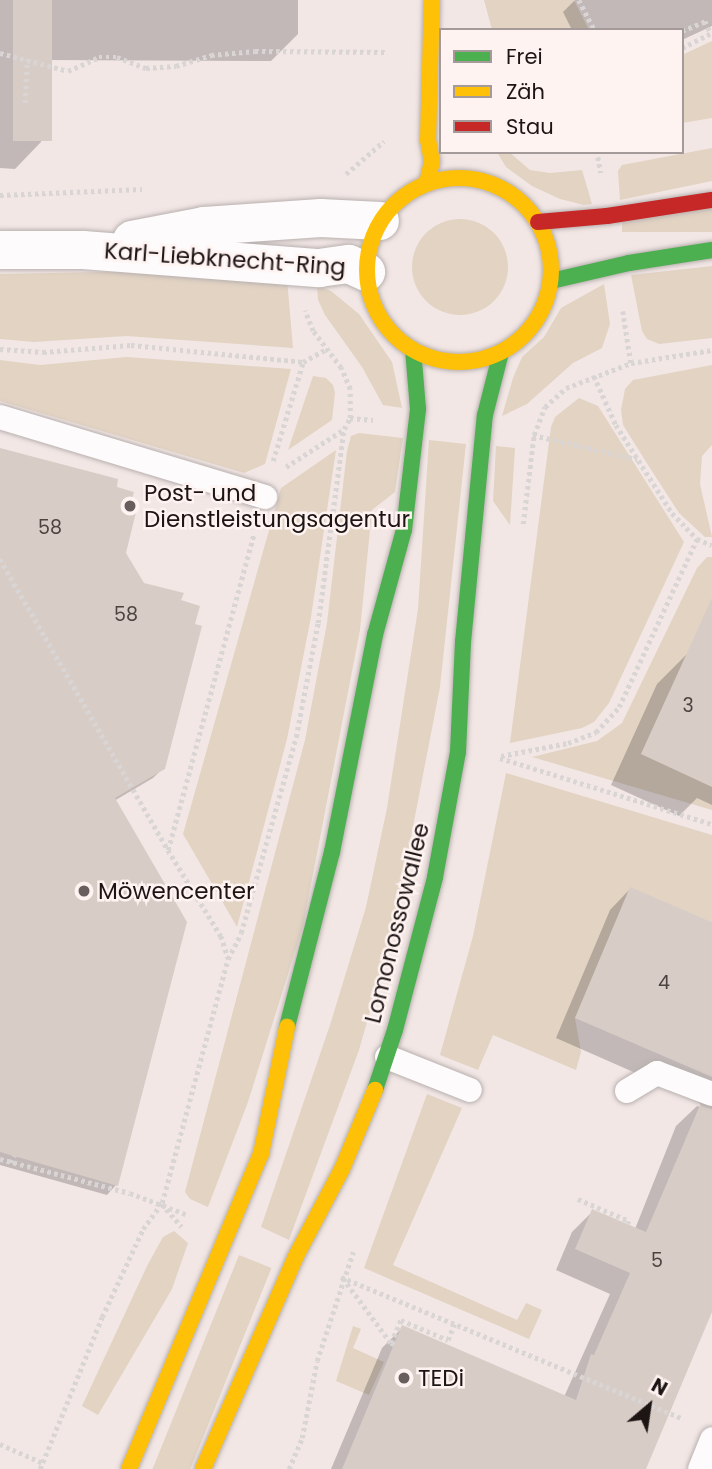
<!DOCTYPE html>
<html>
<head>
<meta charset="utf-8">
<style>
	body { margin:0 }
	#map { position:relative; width:712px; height:1469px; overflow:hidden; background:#f2e7e5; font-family:Poppins,sans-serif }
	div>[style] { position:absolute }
	.green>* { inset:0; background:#e2d3c3; transform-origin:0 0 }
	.round { border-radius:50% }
	.shadow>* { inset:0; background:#0003 }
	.building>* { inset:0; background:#d8ccc6; transform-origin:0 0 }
	.path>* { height:4.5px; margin-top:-2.25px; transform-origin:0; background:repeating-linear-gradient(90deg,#d8d5d4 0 3.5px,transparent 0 7px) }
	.roads { filter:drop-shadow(0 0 2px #b8b0af) drop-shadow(0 0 2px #b8b0af) }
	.lane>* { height:24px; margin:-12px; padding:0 12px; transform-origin:12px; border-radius:12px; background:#fdfbfb }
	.street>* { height:38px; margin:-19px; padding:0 19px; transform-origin:19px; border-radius:19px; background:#fdfbfb }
	.fast>* { height:16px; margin:-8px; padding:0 8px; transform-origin:8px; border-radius:8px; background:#4caf50 }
	.slow>* { height:16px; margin:-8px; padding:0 8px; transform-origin:8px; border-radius:8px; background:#ffc107 }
	.slow>.ring { margin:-8px; padding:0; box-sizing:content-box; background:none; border:16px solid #ffc107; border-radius:50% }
	.jam>* { height:16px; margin:-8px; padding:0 8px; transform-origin:8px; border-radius:8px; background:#c62828 }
	.dots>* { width:19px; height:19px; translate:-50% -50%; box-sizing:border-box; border:4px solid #fff3f1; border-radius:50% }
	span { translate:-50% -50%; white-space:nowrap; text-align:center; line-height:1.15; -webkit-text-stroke:5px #fff3f1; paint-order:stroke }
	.number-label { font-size:19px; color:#4b4340 }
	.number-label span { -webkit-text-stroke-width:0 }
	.street-label { font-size:23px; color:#1c1514 }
	.poi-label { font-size:23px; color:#1c1514 }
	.left { translate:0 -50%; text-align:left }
	.legend { position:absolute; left:439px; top:28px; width:245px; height:126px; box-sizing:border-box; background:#fff3f1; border:2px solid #a49a99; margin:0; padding:9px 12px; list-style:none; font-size:21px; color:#1c1514 }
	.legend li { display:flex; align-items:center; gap:14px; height:35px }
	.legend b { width:35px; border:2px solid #a49a99 }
	.north { position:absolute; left:614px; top:1371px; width:70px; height:70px; -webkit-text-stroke:5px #fff3f1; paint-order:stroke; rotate:29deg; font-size:19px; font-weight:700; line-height:28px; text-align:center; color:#1c1514 }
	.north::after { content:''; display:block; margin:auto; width:24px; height:32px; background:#1c1514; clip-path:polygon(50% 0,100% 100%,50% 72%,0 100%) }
</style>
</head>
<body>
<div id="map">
	<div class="green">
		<i style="clip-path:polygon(484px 0,574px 0,589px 30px,492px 30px)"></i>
		<i style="clip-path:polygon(712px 41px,712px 118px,682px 123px,682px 55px)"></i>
		<i style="clip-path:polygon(712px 148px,712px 181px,620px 200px,618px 171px,622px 165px)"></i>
		<i style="clip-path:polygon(497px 152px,509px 152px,530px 170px,550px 173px,582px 170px,592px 204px,584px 205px,560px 199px,532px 186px,506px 167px)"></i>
		<i style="left:712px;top:208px;width:24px;height:90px;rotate:90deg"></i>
		<i class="round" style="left:412px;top:219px;width:96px;height:96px"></i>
		<i style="clip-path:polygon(712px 266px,712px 338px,659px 344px,647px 339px,642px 331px,631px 275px)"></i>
		<i style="clip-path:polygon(152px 271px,287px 279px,293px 348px,126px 336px,34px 342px,0 339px,0 274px)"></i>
		<i style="clip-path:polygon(604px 284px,610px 324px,602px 348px,573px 363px,527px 404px,502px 416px,513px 378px,522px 357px,544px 337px,561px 308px)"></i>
		<i style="clip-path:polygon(317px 285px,331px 291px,359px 314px,392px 362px,402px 408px,383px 405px,362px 367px,325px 315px,318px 300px)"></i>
		<i style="clip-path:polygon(127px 357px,291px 369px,265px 464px,244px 473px,0 401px,0 360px,40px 365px)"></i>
		<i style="clip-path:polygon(712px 365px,712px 445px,702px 456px,700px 484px,712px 537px,705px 537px,679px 513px,648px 465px,623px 425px,621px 410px,625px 389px,633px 380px)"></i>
		<i style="clip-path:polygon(313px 376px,326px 378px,333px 385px,335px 393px,332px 420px,288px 450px)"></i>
		<i style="clip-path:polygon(579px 398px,598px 406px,684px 542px,609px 703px,594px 722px,582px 728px,510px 743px,551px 427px,555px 417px)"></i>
		<i style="clip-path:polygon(359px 433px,403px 438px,395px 492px,372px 510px,360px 630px,303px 926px,248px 1102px,208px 1207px,190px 1199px,185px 1192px,305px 740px,327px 623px,347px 451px,351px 436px)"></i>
		<i style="clip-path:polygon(429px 440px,466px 444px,440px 687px,393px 930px,359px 1050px,289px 1240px,261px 1227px,330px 1025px,366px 907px,387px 808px,418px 609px)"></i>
		<i style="clip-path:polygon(496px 446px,515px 448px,510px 525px,493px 501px)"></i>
		<i style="clip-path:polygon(336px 450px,311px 617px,287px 739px,237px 927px,183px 834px,281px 488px)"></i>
		<i style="clip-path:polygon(707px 557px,712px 557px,712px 636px,688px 652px,641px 754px,712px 785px,712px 810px,532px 757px,597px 741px,622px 723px,697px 568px)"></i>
		<i style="clip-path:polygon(506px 773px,712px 835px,712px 922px,630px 888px,575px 1018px,581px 1052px,576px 1070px,493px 1035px,478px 1070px,440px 1055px,473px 936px)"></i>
		<i style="clip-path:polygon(427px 1094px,462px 1108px,393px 1265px,517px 1320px,526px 1303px,542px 1310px,529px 1339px,364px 1268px)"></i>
		<i style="clip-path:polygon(174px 1231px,188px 1243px,172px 1289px,98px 1415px,82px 1406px,147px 1266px,163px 1237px)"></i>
		<i style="left:239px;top:1255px;width:35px;height:232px;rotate:22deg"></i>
		<i style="clip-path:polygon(353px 1326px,361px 1329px,353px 1348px,384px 1362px,369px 1395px,336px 1381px)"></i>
	</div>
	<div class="shadow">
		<i style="clip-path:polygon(0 0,298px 0,298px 34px,271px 61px,46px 60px,41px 142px,15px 169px,0 168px)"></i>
		<i style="clip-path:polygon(575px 0,712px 0,712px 26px,682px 40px,682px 30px,572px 30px,563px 12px)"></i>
		<i style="clip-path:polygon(0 450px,115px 488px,127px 511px,124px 553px,143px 584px,179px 601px,163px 768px,153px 778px,114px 801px,116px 1185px,107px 1195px,0 1165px)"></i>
		<i style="clip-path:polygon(712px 621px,712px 805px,697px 798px,679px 816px,611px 785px,657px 684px,689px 652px)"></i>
		<i style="clip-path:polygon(630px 889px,712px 924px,712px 1310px,644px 1469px,331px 1469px,382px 1348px,403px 1327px,564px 1397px,610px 1294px,556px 1270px,572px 1232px,593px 1211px,635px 1229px,676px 1126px,697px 1106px,703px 1108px,697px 1100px,556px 1038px,610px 910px)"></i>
	</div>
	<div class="building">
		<i style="left:13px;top:0;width:39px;height:141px"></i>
		<i style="clip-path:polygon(0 448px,118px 479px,117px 487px,134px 492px,129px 510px,136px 512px,126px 553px,144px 583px,184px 593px,181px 600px,200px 606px,195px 624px,202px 626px,165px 769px,115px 798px,187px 922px,118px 1186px,0 1152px)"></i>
		<i style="clip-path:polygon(712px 598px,712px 787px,641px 754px)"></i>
		<i style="clip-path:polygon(630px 887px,712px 922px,712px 1077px,575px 1018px)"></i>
		<i style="clip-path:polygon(700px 1105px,712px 1109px,712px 1312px,646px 1469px,342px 1469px,402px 1325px,576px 1400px,591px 1354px,594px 1355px,630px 1273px,575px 1249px,592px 1209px,646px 1232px)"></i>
	</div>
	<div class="path">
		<i style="left:579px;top:0;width:34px;rotate:63deg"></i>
		<i style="left:682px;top:31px;width:25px;rotate:-23deg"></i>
		<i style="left:705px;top:21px;width:14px;rotate:65deg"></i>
		<i style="left:682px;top:48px;width:34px;rotate:-27deg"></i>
		<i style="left:0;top:53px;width:70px;rotate:14.8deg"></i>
		<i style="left:68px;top:71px;width:34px;rotate:-24deg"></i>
		<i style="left:99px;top:57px;width:18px"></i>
		<i style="left:117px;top:57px;width:31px;rotate:21deg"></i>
		<i style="left:146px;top:68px;width:30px;rotate:-4deg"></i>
		<i style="left:176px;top:66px;width:37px;rotate:-17deg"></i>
		<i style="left:211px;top:55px;width:44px;rotate:-5.2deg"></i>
		<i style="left:255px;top:51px;width:131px;rotate:0.4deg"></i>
		<i style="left:25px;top:103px;width:44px;rotate:-87.4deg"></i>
		<i style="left:598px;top:157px;width:16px;rotate:79deg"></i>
		<i style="left:346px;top:174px;width:50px;rotate:-41deg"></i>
		<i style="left:0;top:195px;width:142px;rotate:-2.4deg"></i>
		<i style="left:623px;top:311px;width:53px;rotate:81.3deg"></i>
		<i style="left:0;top:349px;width:43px;rotate:4deg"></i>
		<i style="left:43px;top:352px;width:88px;rotate:-4.5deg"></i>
		<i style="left:131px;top:345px;width:173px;rotate:5.6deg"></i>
		<i style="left:303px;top:362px;width:26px;rotate:-29deg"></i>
		<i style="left:594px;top:376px;width:54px;rotate:65.8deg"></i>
		<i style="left:616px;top:425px;width:104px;rotate:57.5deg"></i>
		<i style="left:672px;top:513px;width:36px;rotate:46deg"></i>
		<i style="left:697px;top:539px;width:16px;rotate:22deg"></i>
		<i style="left:350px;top:418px;width:23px;rotate:5deg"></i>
		<i style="left:533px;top:435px;width:107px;rotate:13deg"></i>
		<i style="left:273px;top:461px;width:103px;rotate:-73.1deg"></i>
		<i style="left:286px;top:467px;width:68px;rotate:-33deg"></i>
		<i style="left:523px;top:524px;width:90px;rotate:-83deg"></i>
		<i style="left:534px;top:435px;width:30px;rotate:-69deg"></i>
		<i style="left:545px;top:407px;width:28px;rotate:-42deg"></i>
		<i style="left:566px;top:388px;width:70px;rotate:-21deg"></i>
		<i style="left:631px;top:363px;width:82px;rotate:-9.1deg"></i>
		<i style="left:0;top:559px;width:336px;rotate:60deg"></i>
		<i style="left:168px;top:850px;width:101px;rotate:58.4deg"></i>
		<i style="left:221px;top:936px;width:23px;rotate:72deg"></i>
		<i style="left:501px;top:756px;width:68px;rotate:-11deg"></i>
		<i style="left:568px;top:743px;width:30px;rotate:-21deg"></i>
		<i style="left:596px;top:732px;width:34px;rotate:-47deg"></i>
		<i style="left:619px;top:707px;width:185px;rotate:-65.1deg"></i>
		<i style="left:500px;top:758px;width:222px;rotate:17.3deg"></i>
		<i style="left:168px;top:850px;width:327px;rotate:-74.8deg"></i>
		<i style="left:0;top:1159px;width:134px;rotate:14.7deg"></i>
		<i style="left:130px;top:1193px;width:62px;rotate:20.8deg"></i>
		<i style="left:11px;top:1163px;width:8px;rotate:-67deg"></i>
		<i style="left:578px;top:1199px;width:56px;rotate:23.3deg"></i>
		<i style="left:629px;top:1221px;width:3px;rotate:108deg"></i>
		<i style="left:162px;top:1204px;width:30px;rotate:49deg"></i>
		<i style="left:341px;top:1277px;width:369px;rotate:22.5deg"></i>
		<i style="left:343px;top:1278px;width:81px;rotate:53.6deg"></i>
		<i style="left:394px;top:1345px;width:4px;rotate:-146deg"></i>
		<i style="left:391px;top:1343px;width:25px;rotate:-67deg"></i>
		<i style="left:401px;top:1320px;width:51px;rotate:23.1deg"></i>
		<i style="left:448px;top:1340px;width:17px;rotate:-69deg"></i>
		<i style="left:0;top:1444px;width:47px;rotate:23.8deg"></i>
		<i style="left:40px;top:1469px;width:164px;rotate:-67.8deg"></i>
		<i style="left:102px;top:1317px;width:97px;rotate:-65deg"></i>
		<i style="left:143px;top:1229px;width:32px;rotate:-54deg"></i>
		<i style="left:162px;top:1203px;width:253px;rotate:-74.9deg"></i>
		<i style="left:228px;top:959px;width:29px;rotate:-63deg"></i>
		<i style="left:241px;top:933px;width:204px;rotate:-74.3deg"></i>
		<i style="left:296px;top:737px;width:116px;rotate:-79.1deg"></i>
		<i style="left:318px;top:623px;width:196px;rotate:-82.4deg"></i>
		<i style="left:344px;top:429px;width:13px;rotate:-61deg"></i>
		<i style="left:350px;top:418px;width:29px;rotate:-90deg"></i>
		<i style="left:350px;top:389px;width:23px;rotate:-113deg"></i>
		<i style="left:341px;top:368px;width:46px;rotate:-127.1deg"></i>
		<i style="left:313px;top:331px;width:22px;rotate:-112deg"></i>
		<i style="left:289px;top:1469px;width:34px;rotate:-67deg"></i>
		<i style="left:302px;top:1438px;width:78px;rotate:-79deg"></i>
		<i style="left:317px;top:1361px;width:115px;rotate:-71.7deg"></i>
	</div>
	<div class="roads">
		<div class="lane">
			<i style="left:0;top:417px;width:277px;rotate:16.8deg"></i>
			<i style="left:387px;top:1057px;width:89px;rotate:21.7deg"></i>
			<i style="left:627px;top:1091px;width:35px;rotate:-31deg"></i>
			<i style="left:657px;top:1073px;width:59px;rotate:20.9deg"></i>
			<i style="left:700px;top:1469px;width:32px;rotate:-68deg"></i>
		</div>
		<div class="street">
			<i style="left:132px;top:240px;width:73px;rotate:-11deg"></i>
			<i style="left:204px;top:226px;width:117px;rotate:-3.9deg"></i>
			<i style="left:321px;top:218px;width:59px;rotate:2.9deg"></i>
			<i style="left:0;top:250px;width:83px"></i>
			<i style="left:83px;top:250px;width:237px;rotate:4.4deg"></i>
			<i style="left:319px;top:268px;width:30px;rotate:-8deg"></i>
			<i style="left:349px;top:264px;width:19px;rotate:25deg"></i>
		</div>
		<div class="fast">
			<i style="left:551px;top:281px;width:80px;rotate:-13deg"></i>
			<i style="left:629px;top:263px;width:84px;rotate:-8.9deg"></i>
			<i style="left:287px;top:1027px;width:181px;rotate:-75.6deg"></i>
			<i style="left:332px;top:852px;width:221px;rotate:-78.8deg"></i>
			<i style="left:375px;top:635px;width:109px;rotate:-74.6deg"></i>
			<i style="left:404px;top:530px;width:122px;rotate:-83.4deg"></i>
			<i style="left:418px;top:409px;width:59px;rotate:-94.8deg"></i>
			<i style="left:375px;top:1090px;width:63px;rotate:-71.6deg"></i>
			<i style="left:395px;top:1030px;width:158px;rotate:-75.3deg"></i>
			<i style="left:435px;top:877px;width:127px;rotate:-79.6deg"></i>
			<i style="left:458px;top:752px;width:110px;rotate:-87.4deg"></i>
			<i style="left:463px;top:642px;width:228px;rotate:-84.5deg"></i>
			<i style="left:485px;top:415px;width:65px;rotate:-75.7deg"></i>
		</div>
		<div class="slow">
			<i class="ring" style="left:367px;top:178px;width:168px;height:168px"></i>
			<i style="left:427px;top:183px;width:22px;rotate:-77deg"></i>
			<i style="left:432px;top:162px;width:22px;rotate:-100deg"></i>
			<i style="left:428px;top:140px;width:140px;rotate:-88.4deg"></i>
			<i style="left:129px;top:1469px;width:342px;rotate:-67.3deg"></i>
			<i style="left:261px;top:1154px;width:130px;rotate:-78.4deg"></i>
			<i style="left:203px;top:1469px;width:230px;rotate:-66.4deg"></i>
			<i style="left:295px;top:1258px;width:101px;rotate:-62.2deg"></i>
			<i style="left:342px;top:1169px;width:86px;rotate:-67.3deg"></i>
		</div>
		<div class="jam">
			<i style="left:538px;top:222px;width:69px;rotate:-5deg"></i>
			<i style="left:607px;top:216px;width:106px;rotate:-8.7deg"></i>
		</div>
	</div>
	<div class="dots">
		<i style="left:130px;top:506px;background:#675e5d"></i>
		<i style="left:84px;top:891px;background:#675e5d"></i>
		<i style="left:404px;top:1378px;background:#675e5d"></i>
	</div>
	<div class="number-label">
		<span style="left:50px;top:528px">58</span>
		<span style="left:126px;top:615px">58</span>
		<span style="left:688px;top:706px">3</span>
		<span style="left:664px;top:983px">4</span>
		<span style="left:657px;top:1261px">5</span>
	</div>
	<div class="street-label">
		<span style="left:225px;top:259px;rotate:4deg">Karl-Liebknecht-Ring</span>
		<span style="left:397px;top:923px;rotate:-76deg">Lomonossowallee</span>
	</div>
	<div class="poi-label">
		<span class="left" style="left:144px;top:506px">Post- und<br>Dienstleistungsagentur</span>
		<span class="left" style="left:98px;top:891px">Möwencenter</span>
		<span class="left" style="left:418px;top:1378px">TEDi</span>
	</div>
	<ul class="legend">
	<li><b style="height:9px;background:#4caf50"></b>Frei</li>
	<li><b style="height:9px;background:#ffc107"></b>Zäh</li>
	<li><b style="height:9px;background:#c62828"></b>Stau</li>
	</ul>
	<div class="north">N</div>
</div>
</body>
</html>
